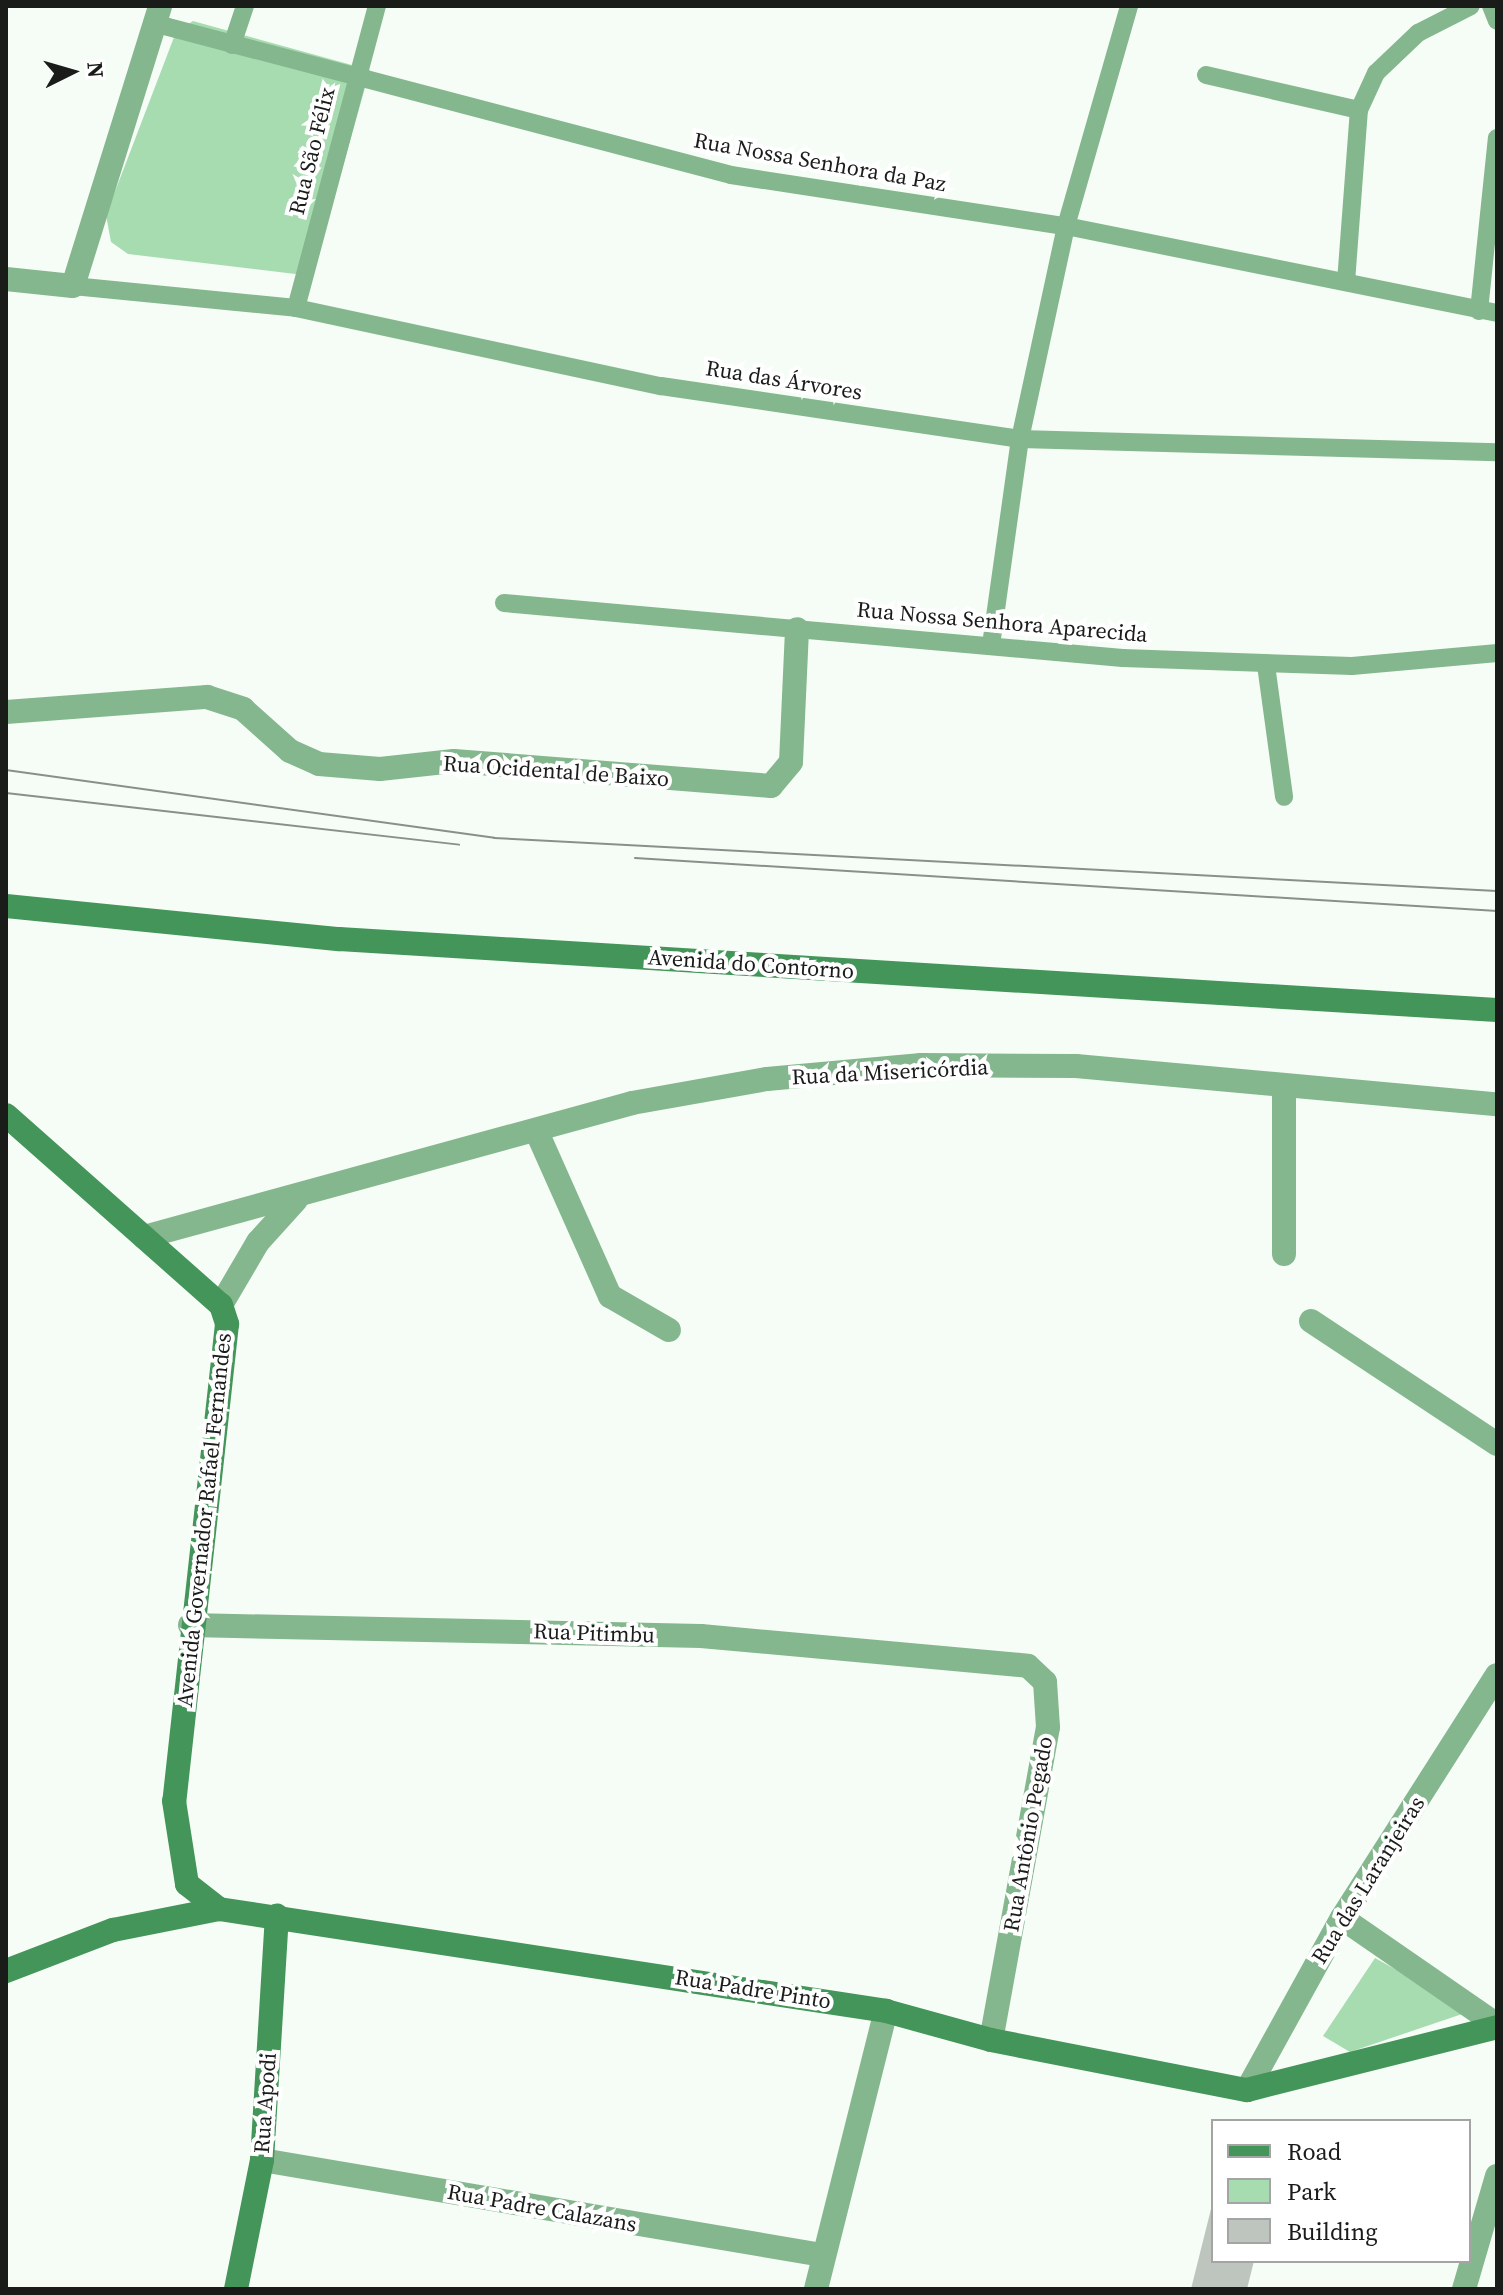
<!DOCTYPE html>
<html>
<head>
<meta charset="utf-8">
<style>
	body { margin:0 }
	#map { position:relative; width:1503px; height:2295px; overflow:hidden; background:#f6fdf7; font-family:"Source Serif 4",serif }
	div>[style] { position:absolute }
	.green>* { inset:0; background:#a7dcb1 }
	.building>* { inset:0; background:#bec5bf }
	.lane>* { height:18px; margin:-9px; padding:0 9px; transform-origin:9px; border-radius:9px; background:#85b78e }
	.street>* { height:24px; margin:-12px; padding:0 12px; transform-origin:12px; border-radius:12px; background:#85b78e }
	.secondary>* { height:24px; margin:-12px; padding:0 12px; transform-origin:12px; border-radius:12px; background:#449559 }
	.tram>* { height:2px; margin:-1px; padding:0 1px; transform-origin:1px; border-radius:1px; background:#8a8f8b }
	span { translate:-50% -50%; white-space:nowrap; text-align:center; line-height:1.15; -webkit-text-stroke:8px #fff; paint-order:stroke }
	.street-label { font-size:22px; color:#1a1c1a }
	.frame { position:absolute; inset:0; border:8px solid #1a1c1a; pointer-events:none }
	.legend { position:absolute; left:1211px; top:2119px; width:260px; height:144px; box-sizing:border-box; background:#fff; border:2px solid #a3a4a3; margin:0; padding:10px 14px; list-style:none; font-size:24px; color:#1a1c1a }
	.legend li { display:flex; align-items:center; gap:16px; height:40px }
	.legend b { width:40px; border:2px solid #a3a4a3 }
	.north { position:absolute; left:32px; top:32px; width:80px; height:80px; -webkit-text-stroke:6px #fff; paint-order:stroke; rotate:85deg; font-size:22px; font-weight:700; line-height:32px; text-align:center; color:#1a1c1a }
	.north::after { content:''; display:block; margin:auto; width:28px; height:36px; background:#1a1c1a; clip-path:polygon(50% 0,100% 100%,50% 72%,0 100%) }
</style>
</head>
<body>
<div id="map">
	<div class="green">
		<i style="clip-path:polygon(193px 21px,370px 70px,312px 276px,128px 254px,111px 242px,106px 215px,176px 32px)"></i>
		<i style="clip-path:polygon(1375px 1958px,1471px 2011px,1350px 2052px,1323px 2036px)"></i>
	</div>
	<div class="building">
		<i style="clip-path:polygon(1212px 2205px,1213px 2261px,1254px 2261px,1247px 2289px,1191px 2289px)"></i>
	</div>
	<div class="lane">
		<i style="left:1491px;top:6px;width:16px;rotate:68deg"></i>
		<i style="left:153px;top:23px;width:598px;rotate:14.73deg"></i>
		<i style="left:731px;top:175px;width:339px;rotate:8.7deg"></i>
		<i style="left:1066px;top:226px;width:440px;rotate:11.4deg"></i>
		<i style="left:232px;top:45px;width:41px;rotate:-71.6deg"></i>
		<i style="left:1206px;top:75px;width:157px;rotate:12.9deg"></i>
		<i style="left:1346px;top:282px;width:172px;rotate:-85.7deg"></i>
		<i style="left:1359px;top:110px;width:41px;rotate:-65.3deg"></i>
		<i style="left:1376px;top:73px;width:58px;rotate:-43.6deg"></i>
		<i style="left:1418px;top:33px;width:59px;rotate:-27deg"></i>
		<i style="left:73px;top:286px;width:224px;rotate:5.6deg"></i>
		<i style="left:296px;top:308px;width:373px;rotate:12.1deg"></i>
		<i style="left:661px;top:386px;width:363px;rotate:8.4deg"></i>
		<i style="left:1020px;top:439px;width:477px;rotate:1.6deg"></i>
		<i style="left:296px;top:308px;width:313px;rotate:-75deg"></i>
		<i style="left:1479px;top:311px;width:174px;rotate:-84.1deg"></i>
		<i style="left:504px;top:603px;width:621px;rotate:5.08deg"></i>
		<i style="left:1123px;top:658px;width:229px;rotate:2deg"></i>
		<i style="left:1352px;top:666px;width:146px;rotate:-5.1deg"></i>
		<i style="left:991px;top:645px;width:208px;rotate:-82deg"></i>
		<i style="left:1020px;top:439px;width:218px;rotate:-77.8deg"></i>
		<i style="left:1066px;top:226px;width:229px;rotate:-74deg"></i>
		<i style="left:1266px;top:665px;width:133px;rotate:82.2deg"></i>
	</div>
	<div class="street">
		<i style="left:6px;top:279px;width:67px;rotate:6deg"></i>
		<i style="left:73px;top:286px;width:293px;rotate:-72.7deg"></i>
		<i style="left:6px;top:712px;width:202px;rotate:-4.3deg"></i>
		<i style="left:207px;top:697px;width:38px;rotate:18deg"></i>
		<i style="left:243px;top:709px;width:63px;rotate:41.8deg"></i>
		<i style="left:290px;top:751px;width:32px;rotate:24deg"></i>
		<i style="left:319px;top:764px;width:61px;rotate:4.7deg"></i>
		<i style="left:380px;top:769px;width:74px;rotate:-6.2deg"></i>
		<i style="left:454px;top:761px;width:318px;rotate:4.5deg"></i>
		<i style="left:771px;top:786px;width:31px;rotate:-50deg"></i>
		<i style="left:791px;top:762px;width:133px;rotate:-87.4deg"></i>
		<i style="left:536px;top:1130px;width:182px;rotate:66deg"></i>
		<i style="left:610px;top:1296px;width:68px;rotate:30deg"></i>
		<i style="left:144px;top:1237px;width:506px;rotate:-15.35deg"></i>
		<i style="left:632px;top:1103px;width:137px;rotate:-10.1deg"></i>
		<i style="left:767px;top:1079px;width:155px;rotate:-5.2deg"></i>
		<i style="left:921px;top:1065px;width:155px;rotate:0.4deg"></i>
		<i style="left:1076px;top:1066px;width:423px;rotate:5.2deg"></i>
		<i style="left:1284px;top:1254px;width:166px;rotate:-90deg"></i>
		<i style="left:221px;top:1305px;width:73px;rotate:-59.6deg"></i>
		<i style="left:258px;top:1242px;width:57px;rotate:-47.9deg"></i>
		<i style="left:1311px;top:1321px;width:223px;rotate:33.5deg"></i>
		<i style="left:190px;top:1625px;width:511px;rotate:1.23deg"></i>
		<i style="left:701px;top:1636px;width:328px;rotate:5.2deg"></i>
		<i style="left:1028px;top:1666px;width:23px;rotate:43deg"></i>
		<i style="left:1045px;top:1682px;width:45px;rotate:86.2deg"></i>
		<i style="left:1048px;top:1727px;width:318px;rotate:100.3deg"></i>
		<i style="left:1342px;top:1918px;width:188px;rotate:34.6deg"></i>
		<i style="left:1247px;top:2090px;width:196px;rotate:-61.1deg"></i>
		<i style="left:1342px;top:1918px;width:288px;rotate:-57.5deg"></i>
		<i style="left:262px;top:2160px;width:568px;rotate:9.63deg"></i>
		<i style="left:816px;top:2289px;width:287px;rotate:-75.9deg"></i>
		<i style="left:1464px;top:2289px;width:118px;rotate:-73.7deg"></i>
	</div>
	<div class="secondary">
		<i style="left:6px;top:906px;width:335px;rotate:5.7deg"></i>
		<i style="left:339px;top:939px;width:1160px;rotate:3.51deg"></i>
		<i style="left:6px;top:1115px;width:287px;rotate:41.5deg"></i>
		<i style="left:221px;top:1305px;width:20px;rotate:72deg"></i>
		<i style="left:227px;top:1324px;width:480px;rotate:96.3deg"></i>
		<i style="left:174px;top:1801px;width:84px;rotate:81.1deg"></i>
		<i style="left:187px;top:1884px;width:41px;rotate:38deg"></i>
		<i style="left:6px;top:1971px;width:115px;rotate:-21deg"></i>
		<i style="left:113px;top:1930px;width:108px;rotate:-11.2deg"></i>
		<i style="left:219px;top:1909px;width:675px;rotate:8.69deg"></i>
		<i style="left:886px;top:2011px;width:109px;rotate:15.4deg"></i>
		<i style="left:991px;top:2040px;width:261px;rotate:11.1deg"></i>
		<i style="left:1247px;top:2090px;width:258px;rotate:-14.1deg"></i>
		<i style="left:236px;top:2289px;width:132px;rotate:-78.6deg"></i>
		<i style="left:262px;top:2160px;width:245px;rotate:-86.5deg"></i>
	</div>
	<div class="tram">
		<i style="left:6px;top:770px;width:493px;rotate:7.9deg"></i>
		<i style="left:494px;top:838px;width:1004px;rotate:3.02deg"></i>
		<i style="left:6px;top:793px;width:456px;rotate:6.5deg"></i>
		<i style="left:635px;top:858px;width:864px;rotate:3.52deg"></i>
	</div>
	<div class="street-label">
		<span style="left:312px;top:151px;rotate:-76deg">Rua São Félix</span>
		<span style="left:820px;top:162px;rotate:10deg">Rua Nossa Senhora da Paz</span>
		<span style="left:784px;top:380px;rotate:9deg">Rua das Árvores</span>
		<span style="left:1002px;top:622px;rotate:5deg">Rua Nossa Senhora Aparecida</span>
		<span style="left:556px;top:771px;rotate:4deg">Rua Ocidental de Baixo</span>
		<span style="left:751px;top:964px;rotate:4deg">Avenida do Contorno</span>
		<span style="left:890px;top:1072px;rotate:-3deg">Rua da Misericórdia</span>
		<span style="left:204px;top:1520px;rotate:-84deg">Avenida Governador Rafael Fernandes</span>
		<span style="left:594px;top:1633px;rotate:2deg">Rua Pitimbu</span>
		<span style="left:1028px;top:1834px;rotate:-80deg">Rua Antônio Pegado</span>
		<span style="left:1368px;top:1880px;rotate:-58deg">Rua das Laranjeiras</span>
		<span style="left:753px;top:1989px;rotate:9deg">Rua Padre Pinto</span>
		<span style="left:265px;top:2103px;rotate:-86deg">Rua Apodi</span>
		<span style="left:542px;top:2208px;rotate:10deg">Rua Padre Calazans</span>
	</div>
	<div class="frame"></div>
	<ul class="legend">
	<li><b style="height:10px;background:#449559"></b>Road</li>
	<li><b style="height:22px;background:#a7dcb1"></b>Park</li>
	<li><b style="height:22px;background:#bec5bf"></b>Building</li>
	</ul>
	<div class="north">N</div>
</div>
</body>
</html>
